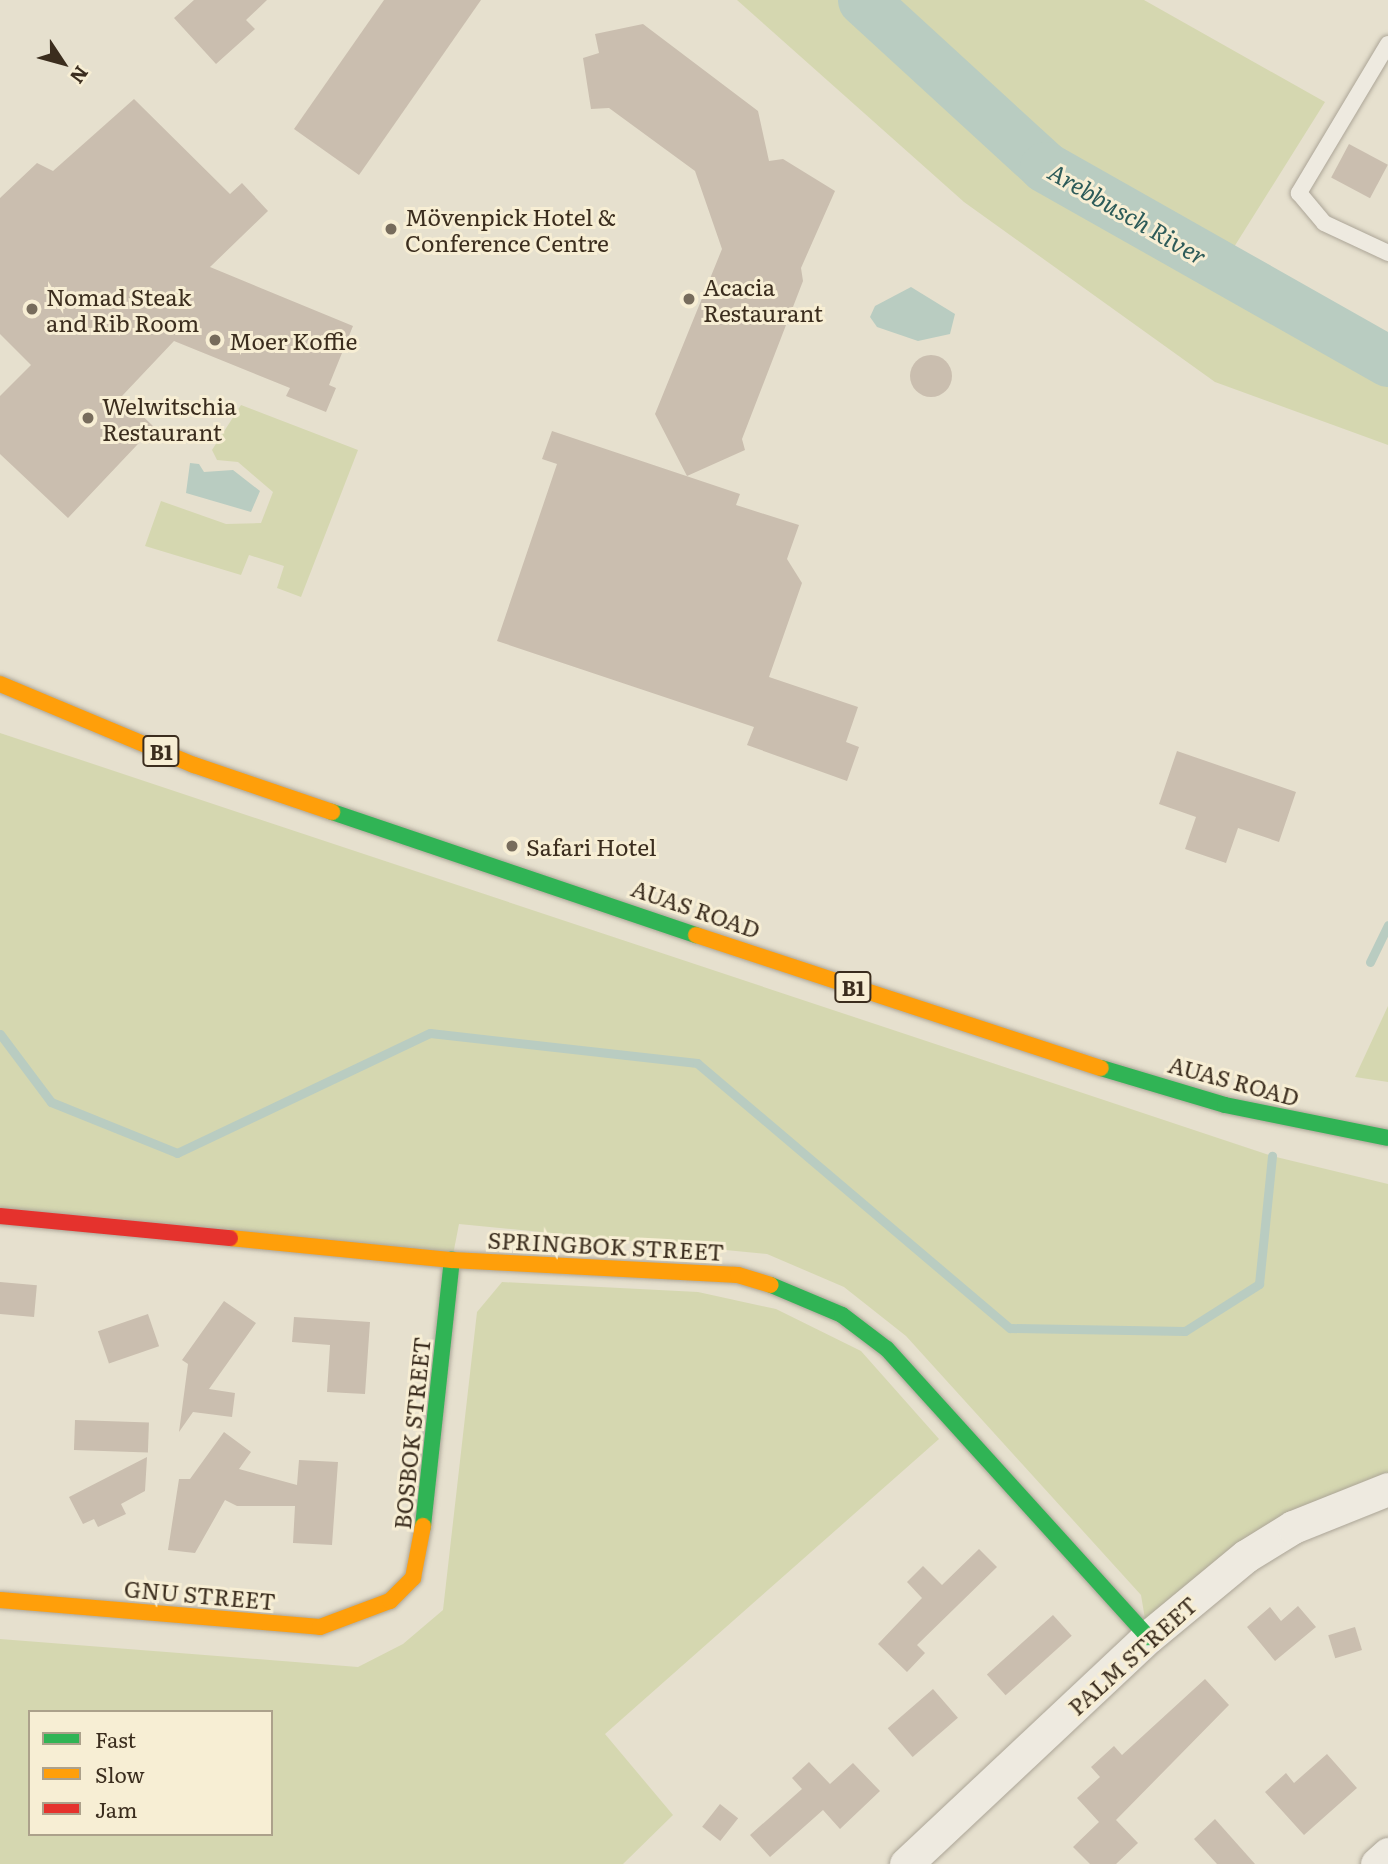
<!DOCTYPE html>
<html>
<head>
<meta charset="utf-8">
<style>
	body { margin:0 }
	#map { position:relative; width:1388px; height:1864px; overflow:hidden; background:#e6e0ce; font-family:Literata,serif }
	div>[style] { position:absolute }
	.green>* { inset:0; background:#d5d7b0 }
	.water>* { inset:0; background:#b9ccc1 }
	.stream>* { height:9px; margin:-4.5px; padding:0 4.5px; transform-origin:4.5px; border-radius:4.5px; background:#b9ccc1 }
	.river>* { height:51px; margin:-25.5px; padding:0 25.5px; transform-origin:25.5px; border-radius:25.5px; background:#b9ccc1 }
	.building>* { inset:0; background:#cabeaf; transform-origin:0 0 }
	.round { border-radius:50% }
	.roads { filter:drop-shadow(0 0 2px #aca597) drop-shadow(0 0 2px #aca597) }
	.lane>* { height:16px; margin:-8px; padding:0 8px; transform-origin:8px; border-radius:8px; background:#eeeae0 }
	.street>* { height:33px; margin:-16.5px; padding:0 16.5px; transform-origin:16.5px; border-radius:16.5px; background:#eeeae0 }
	.fast>* { height:16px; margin:-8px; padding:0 8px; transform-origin:8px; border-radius:8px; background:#30b455 }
	.slow>* { height:16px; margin:-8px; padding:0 8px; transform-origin:8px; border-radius:8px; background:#ff9f0a }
	.jam>* { height:16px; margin:-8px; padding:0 8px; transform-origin:8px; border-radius:8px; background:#e5322d }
	.dots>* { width:19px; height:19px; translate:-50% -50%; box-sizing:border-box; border:4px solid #f7eed4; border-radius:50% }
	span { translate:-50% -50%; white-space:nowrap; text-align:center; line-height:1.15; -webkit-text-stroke:6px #f7eed4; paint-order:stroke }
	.shield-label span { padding:2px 5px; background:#f7eed4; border:2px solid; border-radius:5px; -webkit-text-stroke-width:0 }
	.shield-label { font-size:21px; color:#3b2d1e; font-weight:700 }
	.poi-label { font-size:23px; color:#3b2d1e }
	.left { translate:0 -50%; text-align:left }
	.street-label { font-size:23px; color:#3b2d1e }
	.water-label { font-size:24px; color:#2d5b59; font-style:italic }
	.legend { position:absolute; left:28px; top:1710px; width:245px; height:126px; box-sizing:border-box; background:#f7eed4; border:2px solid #aca18b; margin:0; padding:9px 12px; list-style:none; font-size:21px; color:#3b2d1e }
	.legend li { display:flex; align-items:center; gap:14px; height:35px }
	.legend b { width:35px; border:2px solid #aca18b }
	.north { position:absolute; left:28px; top:28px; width:70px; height:70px; -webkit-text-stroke:5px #f7eed4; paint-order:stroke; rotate:126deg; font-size:19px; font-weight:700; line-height:28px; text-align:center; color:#3b2d1e }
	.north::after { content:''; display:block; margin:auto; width:24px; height:32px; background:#3b2d1e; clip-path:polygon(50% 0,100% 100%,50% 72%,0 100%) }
</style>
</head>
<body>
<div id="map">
	<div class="green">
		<i style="clip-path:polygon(737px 0,1144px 0,1325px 102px,1229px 255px,1388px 348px,1388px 445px,1215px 382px,964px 202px)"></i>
		<i style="clip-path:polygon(241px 405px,358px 450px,301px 597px,277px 588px,284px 566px,249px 555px,241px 575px,145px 546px,161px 501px,226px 524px,261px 523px,273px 492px,238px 462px,217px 460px,212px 450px)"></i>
		<i style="clip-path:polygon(0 733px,1272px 1156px,1388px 1184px,1388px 1482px,1148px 1637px,1141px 1595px,906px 1336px,844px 1287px,767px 1254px,459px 1224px,452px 1260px,0 1216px)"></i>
		<i style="clip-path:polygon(1388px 1006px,1388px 1082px,1355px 1077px)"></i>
		<i style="clip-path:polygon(evenodd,502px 1282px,698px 1292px,776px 1309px,861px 1351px,939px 1439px,605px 1734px,673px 1815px,623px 1864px,0 1864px,0 1639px,358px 1667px,403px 1644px,443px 1610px,477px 1312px,502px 1282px,30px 1712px,271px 1712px,271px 1834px,30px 1834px,30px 1712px)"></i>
	</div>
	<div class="water">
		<i style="clip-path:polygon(911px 287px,955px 314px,950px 334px,918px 341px,877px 327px,870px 317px,875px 306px)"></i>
		<i style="clip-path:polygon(190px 463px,199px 464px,204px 472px,233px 470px,260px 491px,251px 512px,186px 493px)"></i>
	</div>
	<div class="stream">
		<i style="left:1370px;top:962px;width:41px;rotate:-64.1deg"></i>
		<i style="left:0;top:1034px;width:85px;rotate:53.1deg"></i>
		<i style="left:51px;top:1102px;width:136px;rotate:22deg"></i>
		<i style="left:177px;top:1153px;width:280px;rotate:-25.4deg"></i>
		<i style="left:430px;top:1033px;width:269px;rotate:6.4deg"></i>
		<i style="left:697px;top:1063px;width:410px;rotate:40.3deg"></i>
		<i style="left:1010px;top:1328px;width:175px;rotate:1deg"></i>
		<i style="left:1185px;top:1331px;width:88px;rotate:-32.4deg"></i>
		<i style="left:1259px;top:1284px;width:129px;rotate:-84.2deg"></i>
	</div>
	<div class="river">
		<i style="left:863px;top:0;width:247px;rotate:42.5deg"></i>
		<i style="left:1045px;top:167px;width:394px;rotate:29.5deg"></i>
	</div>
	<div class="building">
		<i style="clip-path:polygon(194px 0,267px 0,246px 20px,255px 29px,216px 64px,174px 18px)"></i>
		<i style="clip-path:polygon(384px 0,481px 0,359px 175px,294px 129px)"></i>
		<i style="clip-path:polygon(643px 24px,758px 111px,769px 161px,783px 159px,835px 191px,801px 268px,803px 281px,742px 439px,745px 450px,687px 476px,655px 414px,722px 249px,695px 171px,609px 108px,591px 109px,583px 58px,599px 53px,595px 34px)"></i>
		<i style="clip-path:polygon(134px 99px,230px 194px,242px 183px,268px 211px,210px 267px,353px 326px,329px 385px,336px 388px,326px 412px,286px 396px,290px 388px,174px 341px,122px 396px,154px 427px,68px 518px,0 454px,0 396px,31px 365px,0 334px,0 198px,37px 163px,53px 171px)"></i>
		<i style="left:1349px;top:144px;width:44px;height:38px;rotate:28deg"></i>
		<i class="round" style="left:910px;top:355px;width:42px;height:42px"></i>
		<i style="clip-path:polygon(552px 431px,740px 494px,736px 505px,799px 525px,787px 559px,802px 583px,769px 677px,858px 707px,846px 742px,859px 747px,847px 781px,747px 745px,754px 727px,497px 641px,557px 464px,542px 459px)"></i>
		<i style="clip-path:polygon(1177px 751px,1296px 792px,1279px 842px,1238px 828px,1226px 863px,1185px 849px,1196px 817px,1159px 804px)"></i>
		<i style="left:0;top:1282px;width:37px;height:32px;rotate:5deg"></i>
		<i style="clip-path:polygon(224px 1301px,256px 1323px,209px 1389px,235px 1393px,232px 1417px,193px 1412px,179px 1432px,188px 1364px,182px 1360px)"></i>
		<i style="left:148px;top:1314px;width:34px;height:53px;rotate:71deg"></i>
		<i style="clip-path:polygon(294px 1317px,370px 1322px,365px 1394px,327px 1392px,330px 1345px,292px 1342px)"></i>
		<i style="left:75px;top:1420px;width:74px;height:30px;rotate:2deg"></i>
		<i style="clip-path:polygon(224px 1432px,251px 1452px,239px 1469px,297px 1485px,299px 1460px,338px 1462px,332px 1545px,293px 1543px,295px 1506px,237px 1506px,225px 1500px,195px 1553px,168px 1550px,179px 1479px,190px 1479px)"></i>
		<i style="clip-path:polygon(147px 1457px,145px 1491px,121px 1504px,126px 1514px,98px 1527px,94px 1519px,83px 1524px,69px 1497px)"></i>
		<i style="clip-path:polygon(979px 1549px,997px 1567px,917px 1645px,925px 1653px,907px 1672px,878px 1644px,922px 1598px,907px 1582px,923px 1566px,942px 1585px)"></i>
		<i style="clip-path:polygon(1298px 1606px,1316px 1627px,1275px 1661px,1247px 1627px,1270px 1607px,1281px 1621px)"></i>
		<i style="left:1053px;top:1615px;width:28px;height:89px;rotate:48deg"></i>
		<i style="left:1355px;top:1627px;width:24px;height:28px;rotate:73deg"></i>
		<i style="clip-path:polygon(1205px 1679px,1229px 1705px,1116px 1820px,1138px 1843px,1116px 1864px,1090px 1864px,1073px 1847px,1099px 1822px,1077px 1798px,1100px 1777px,1091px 1767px,1114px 1746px,1122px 1755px)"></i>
		<i style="left:933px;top:1689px;width:38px;height:60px;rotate:49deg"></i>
		<i style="clip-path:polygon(1327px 1754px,1357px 1788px,1304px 1835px,1265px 1792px,1286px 1773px,1294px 1783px)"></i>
		<i style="clip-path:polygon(809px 1762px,830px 1784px,853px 1763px,880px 1791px,840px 1829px,823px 1810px,770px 1857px,750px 1835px,802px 1789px,792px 1778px)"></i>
		<i style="left:720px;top:1804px;width:23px;height:29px;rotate:38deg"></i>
		<i style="clip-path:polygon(1215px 1819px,1255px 1864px,1217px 1864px,1194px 1839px)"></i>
	</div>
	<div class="roads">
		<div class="lane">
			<i style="left:1388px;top:44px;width:174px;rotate:120.9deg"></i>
			<i style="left:1299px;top:193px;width:39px;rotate:50deg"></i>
			<i style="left:1324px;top:223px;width:71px;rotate:25.1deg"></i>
		</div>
		<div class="street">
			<i style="left:906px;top:1864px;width:332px;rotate:-43.2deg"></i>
			<i style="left:1148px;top:1637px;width:127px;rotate:-39.6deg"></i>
			<i style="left:1246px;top:1556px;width:55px;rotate:-31.7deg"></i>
			<i style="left:1293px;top:1527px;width:102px;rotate:-21.8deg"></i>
			<i style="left:1377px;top:1864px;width:15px;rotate:-42deg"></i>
		</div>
		<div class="fast">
			<i style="left:332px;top:812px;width:384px;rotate:18.7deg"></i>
			<i style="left:1101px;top:1068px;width:129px;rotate:16.6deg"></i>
			<i style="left:1225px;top:1105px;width:166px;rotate:11.4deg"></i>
			<i style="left:771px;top:1285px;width:77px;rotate:22.9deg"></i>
			<i style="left:842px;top:1315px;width:56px;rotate:37.1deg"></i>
			<i style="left:887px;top:1349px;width:389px;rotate:47.8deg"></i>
			<i style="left:423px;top:1526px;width:268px;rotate:-83.8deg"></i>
		</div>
		<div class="slow">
			<i style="left:0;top:684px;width:210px;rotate:22.7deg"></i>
			<i style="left:194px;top:765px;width:146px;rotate:18.8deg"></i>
			<i style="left:696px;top:935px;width:426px;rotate:18.2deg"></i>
			<i style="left:230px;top:1238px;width:223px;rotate:5.7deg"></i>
			<i style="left:452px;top:1260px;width:286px;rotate:3deg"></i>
			<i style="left:738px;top:1275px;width:34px;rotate:17deg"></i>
			<i style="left:0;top:1600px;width:321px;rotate:4.8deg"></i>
			<i style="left:320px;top:1627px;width:75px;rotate:-20.4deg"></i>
			<i style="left:390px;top:1601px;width:33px;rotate:-45deg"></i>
			<i style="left:413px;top:1578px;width:53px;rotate:-79.1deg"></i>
		</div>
		<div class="jam">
			<i style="left:0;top:1216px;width:231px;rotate:5.5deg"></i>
		</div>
	</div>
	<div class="dots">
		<i style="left:391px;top:229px;background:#776c5c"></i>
		<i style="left:689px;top:299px;background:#776c5c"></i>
		<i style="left:32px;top:309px;background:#776c5c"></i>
		<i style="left:215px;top:340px;background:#776c5c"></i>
		<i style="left:88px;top:418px;background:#776c5c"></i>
		<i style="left:512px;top:846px;background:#776c5c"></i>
	</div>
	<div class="shield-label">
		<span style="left:161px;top:751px">B1</span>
		<span style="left:853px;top:987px">B1</span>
	</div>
	<div class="poi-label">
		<span class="left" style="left:405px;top:229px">Mövenpick Hotel &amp;<br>Conference Centre</span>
		<span class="left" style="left:703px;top:299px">Acacia<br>Restaurant</span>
		<span class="left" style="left:46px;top:309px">Nomad Steak<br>and Rib Room</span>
		<span class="left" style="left:229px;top:340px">Moer Koffie</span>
		<span class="left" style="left:102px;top:418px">Welwitschia<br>Restaurant</span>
		<span class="left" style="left:526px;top:846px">Safari Hotel</span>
	</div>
	<div class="street-label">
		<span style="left:696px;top:908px;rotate:19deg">AUAS ROAD</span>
		<span style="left:1234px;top:1080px;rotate:15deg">AUAS ROAD</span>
		<span style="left:606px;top:1245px;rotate:3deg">SPRINGBOK STREET</span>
		<span style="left:411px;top:1433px;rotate:-84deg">BOSBOK STREET</span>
		<span style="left:200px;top:1594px;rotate:5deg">GNU STREET</span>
		<span style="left:1132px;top:1655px;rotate:-42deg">PALM STREET</span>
	</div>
	<div class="water-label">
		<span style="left:1128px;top:213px;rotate:30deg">Arebbusch River</span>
	</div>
	<ul class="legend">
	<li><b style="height:9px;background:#30b455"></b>Fast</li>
	<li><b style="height:9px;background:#ff9f0a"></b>Slow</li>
	<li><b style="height:9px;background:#e5322d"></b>Jam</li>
	</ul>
	<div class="north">N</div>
</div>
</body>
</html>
